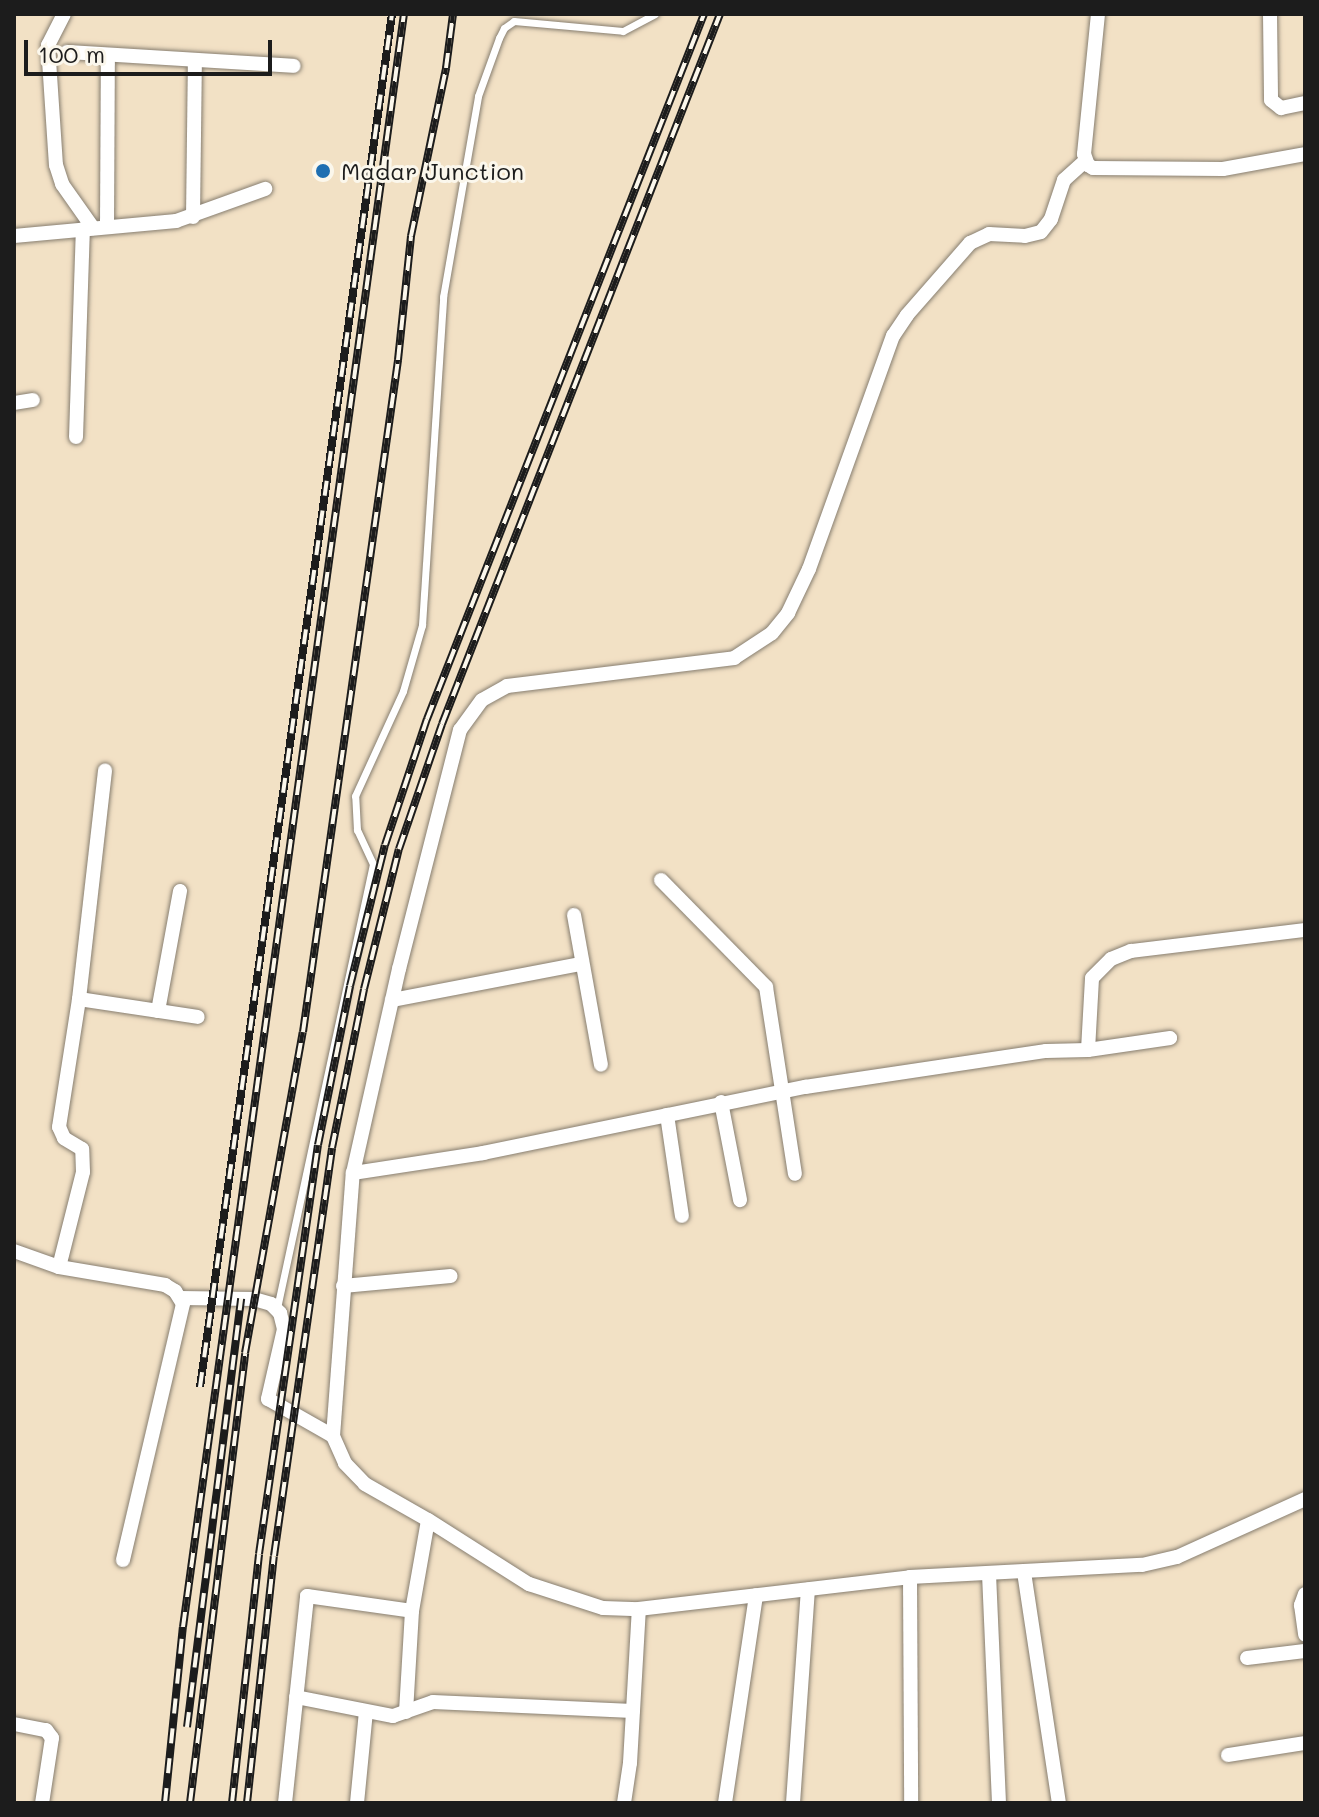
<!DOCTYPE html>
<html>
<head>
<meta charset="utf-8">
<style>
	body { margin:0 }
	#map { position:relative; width:1319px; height:1817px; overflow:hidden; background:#f2e1c5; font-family:Mali,sans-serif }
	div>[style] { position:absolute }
	.roads { filter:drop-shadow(0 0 2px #877e70) drop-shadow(0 0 2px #877e70) }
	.lane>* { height:7px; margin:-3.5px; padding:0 3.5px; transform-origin:3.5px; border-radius:3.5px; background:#fff }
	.street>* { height:14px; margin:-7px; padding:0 7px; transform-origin:7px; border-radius:7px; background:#fff }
	.rail>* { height:8px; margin-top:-4px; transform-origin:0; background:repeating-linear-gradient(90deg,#fbf7ec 0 15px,#1c1c1c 0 30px); box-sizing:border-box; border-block:2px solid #1c1c1c }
	.dots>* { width:22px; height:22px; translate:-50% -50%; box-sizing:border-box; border:4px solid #fbf7ec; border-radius:50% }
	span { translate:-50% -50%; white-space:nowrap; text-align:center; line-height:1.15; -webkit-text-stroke:6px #fbf7ec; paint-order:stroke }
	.poi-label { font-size:24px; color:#1c1c1c }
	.left { translate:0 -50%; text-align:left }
	.frame { position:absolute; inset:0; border:16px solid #1c1c1c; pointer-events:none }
	.scale { position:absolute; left:24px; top:40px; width:248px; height:36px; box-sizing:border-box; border:4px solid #1c1c1c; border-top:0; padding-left:10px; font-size:24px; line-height:28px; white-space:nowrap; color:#1c1c1c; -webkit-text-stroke:6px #fbf7ec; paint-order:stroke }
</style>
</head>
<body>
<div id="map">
	<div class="roads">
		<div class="lane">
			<i style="left:277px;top:1308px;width:454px;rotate:-77.8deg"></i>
			<i style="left:373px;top:864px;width:38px;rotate:-115deg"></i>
			<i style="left:357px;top:830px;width:34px;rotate:-93deg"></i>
			<i style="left:355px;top:796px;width:115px;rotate:-65.4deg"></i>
			<i style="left:403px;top:691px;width:69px;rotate:-73.9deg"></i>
			<i style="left:422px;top:625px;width:329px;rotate:-86.3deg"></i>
			<i style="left:443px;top:297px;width:204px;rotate:-80.1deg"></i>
			<i style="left:478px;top:96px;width:62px;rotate:-70.1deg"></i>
			<i style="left:499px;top:38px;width:11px;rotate:-63deg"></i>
			<i style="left:504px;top:28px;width:12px;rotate:-35deg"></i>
			<i style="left:514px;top:21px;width:109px;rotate:5.2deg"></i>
			<i style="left:623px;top:31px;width:36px;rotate:-28deg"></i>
		</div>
		<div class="street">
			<i style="left:64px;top:14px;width:35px;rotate:117deg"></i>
			<i style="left:48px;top:45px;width:120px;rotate:86.2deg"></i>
			<i style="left:56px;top:165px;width:20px;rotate:72deg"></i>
			<i style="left:62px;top:184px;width:54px;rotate:54.8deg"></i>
			<i style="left:1098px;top:14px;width:141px;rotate:95.7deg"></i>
			<i style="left:1084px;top:154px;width:12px;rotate:70deg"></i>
			<i style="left:1088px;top:165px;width:6px;rotate:31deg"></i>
			<i style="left:1093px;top:168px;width:130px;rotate:0.4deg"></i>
			<i style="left:1223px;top:169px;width:83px;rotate:-10.4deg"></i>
			<i style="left:1270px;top:14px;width:86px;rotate:89.3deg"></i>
			<i style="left:1271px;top:100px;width:13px;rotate:39deg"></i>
			<i style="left:1281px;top:108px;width:25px;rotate:-12deg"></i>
			<i style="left:67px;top:52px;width:227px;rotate:3.5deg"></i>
			<i style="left:193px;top:217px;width:155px;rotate:-89.3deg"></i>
			<i style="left:107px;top:227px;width:172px;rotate:-89.7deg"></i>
			<i style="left:14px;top:236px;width:163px;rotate:-5.3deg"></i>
			<i style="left:176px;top:221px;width:95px;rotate:-19.8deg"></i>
			<i style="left:14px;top:403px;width:19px;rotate:-9deg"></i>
			<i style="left:76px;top:437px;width:208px;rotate:-88.1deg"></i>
			<i style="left:661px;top:880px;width:150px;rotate:45.5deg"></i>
			<i style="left:766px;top:987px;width:189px;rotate:81.2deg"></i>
			<i style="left:574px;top:915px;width:152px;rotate:79.8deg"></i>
			<i style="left:79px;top:999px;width:120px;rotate:8.6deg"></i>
			<i style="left:392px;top:1000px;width:192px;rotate:-10.8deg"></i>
			<i style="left:158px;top:1011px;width:122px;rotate:-79.6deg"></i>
			<i style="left:1088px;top:1050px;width:72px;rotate:-86.8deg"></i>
			<i style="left:1092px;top:978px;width:27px;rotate:-45deg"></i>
			<i style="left:1111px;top:959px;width:22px;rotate:-22deg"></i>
			<i style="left:1131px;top:951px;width:175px;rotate:-6.9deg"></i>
			<i style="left:721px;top:1102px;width:100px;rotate:79deg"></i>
			<i style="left:667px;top:1115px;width:102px;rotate:81.6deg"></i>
			<i style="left:353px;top:1173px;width:132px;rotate:-8.7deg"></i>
			<i style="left:483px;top:1153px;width:329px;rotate:-11.6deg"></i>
			<i style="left:805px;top:1087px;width:244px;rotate:-8.5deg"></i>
			<i style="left:1046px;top:1051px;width:42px;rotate:-1.4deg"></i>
			<i style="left:1088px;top:1050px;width:83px;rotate:-8.3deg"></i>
			<i style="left:14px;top:1251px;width:48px;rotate:19.6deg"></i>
			<i style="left:59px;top:1267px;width:108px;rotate:9.6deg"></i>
			<i style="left:165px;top:1285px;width:12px;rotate:31deg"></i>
			<i style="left:175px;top:1291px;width:15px;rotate:58deg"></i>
			<i style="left:183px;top:1304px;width:263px;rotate:103.2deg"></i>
			<i style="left:59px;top:1267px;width:98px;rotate:-75.8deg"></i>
			<i style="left:83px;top:1172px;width:23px;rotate:-92deg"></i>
			<i style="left:82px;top:1149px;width:21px;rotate:-149deg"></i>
			<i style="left:64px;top:1138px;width:12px;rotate:-114deg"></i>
			<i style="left:59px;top:1127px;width:130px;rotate:-81.1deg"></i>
			<i style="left:79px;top:999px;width:230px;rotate:-83.5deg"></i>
			<i style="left:343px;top:1286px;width:108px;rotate:-5.3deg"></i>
			<i style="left:180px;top:1298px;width:74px;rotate:0.8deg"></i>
			<i style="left:254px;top:1299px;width:18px;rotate:16deg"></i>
			<i style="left:271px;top:1304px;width:13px;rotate:45deg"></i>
			<i style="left:280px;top:1313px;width:16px;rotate:76deg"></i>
			<i style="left:284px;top:1329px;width:72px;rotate:102.9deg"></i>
			<i style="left:268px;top:1399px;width:75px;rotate:29.6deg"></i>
			<i style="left:428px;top:1520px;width:120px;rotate:32.4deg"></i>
			<i style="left:529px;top:1584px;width:78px;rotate:18deg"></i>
			<i style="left:603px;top:1608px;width:36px;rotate:2deg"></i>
			<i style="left:639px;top:1609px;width:273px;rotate:-6.7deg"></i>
			<i style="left:910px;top:1577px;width:232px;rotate:-3deg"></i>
			<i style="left:1142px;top:1565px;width:36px;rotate:-13deg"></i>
			<i style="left:1177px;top:1557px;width:141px;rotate:-24.4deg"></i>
			<i style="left:1024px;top:1572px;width:234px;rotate:81.4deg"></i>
			<i style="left:989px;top:1574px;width:229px;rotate:87.5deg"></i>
			<i style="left:910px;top:1577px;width:226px;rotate:89.7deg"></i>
			<i style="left:1305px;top:1594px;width:12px;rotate:110deg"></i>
			<i style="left:1301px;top:1605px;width:30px;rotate:82deg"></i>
			<i style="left:1247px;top:1658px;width:58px;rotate:-6.9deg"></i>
			<i style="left:296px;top:1697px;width:99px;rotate:11.1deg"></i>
			<i style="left:393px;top:1716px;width:42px;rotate:-19.3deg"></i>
			<i style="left:433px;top:1702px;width:200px;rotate:2.6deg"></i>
			<i style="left:406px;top:1712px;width:101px;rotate:-86.6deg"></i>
			<i style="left:14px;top:1724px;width:33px;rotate:11deg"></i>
			<i style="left:46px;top:1730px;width:10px;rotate:53deg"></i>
			<i style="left:52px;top:1738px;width:66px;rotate:98.7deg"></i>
			<i style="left:1228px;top:1755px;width:78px;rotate:-8.9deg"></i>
			<i style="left:285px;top:1803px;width:208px;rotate:-83.9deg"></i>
			<i style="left:307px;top:1596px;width:106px;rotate:8.1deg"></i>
			<i style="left:412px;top:1611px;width:92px;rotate:-80deg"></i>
			<i style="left:428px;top:1520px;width:73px;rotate:-150.3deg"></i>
			<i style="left:365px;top:1484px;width:29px;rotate:-134deg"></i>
			<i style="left:345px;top:1463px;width:30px;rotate:-114deg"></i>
			<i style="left:333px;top:1436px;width:264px;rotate:-85.7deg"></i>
			<i style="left:353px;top:1173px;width:209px;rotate:-77.3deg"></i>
			<i style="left:399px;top:969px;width:247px;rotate:-75.7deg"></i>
			<i style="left:460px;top:730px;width:37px;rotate:-54deg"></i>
			<i style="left:482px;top:700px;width:29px;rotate:-29deg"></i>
			<i style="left:507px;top:686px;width:229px;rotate:-7deg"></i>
			<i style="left:734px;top:658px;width:45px;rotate:-33.3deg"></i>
			<i style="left:772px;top:633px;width:26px;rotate:-51deg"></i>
			<i style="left:788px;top:613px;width:49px;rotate:-64.5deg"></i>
			<i style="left:809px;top:569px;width:248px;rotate:-70.2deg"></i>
			<i style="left:893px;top:336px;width:25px;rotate:-56deg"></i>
			<i style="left:907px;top:315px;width:96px;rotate:-48.8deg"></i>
			<i style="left:970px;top:243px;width:21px;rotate:-25deg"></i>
			<i style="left:989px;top:234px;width:36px;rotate:3deg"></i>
			<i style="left:1025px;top:236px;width:16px;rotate:-14deg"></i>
			<i style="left:1041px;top:232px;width:16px;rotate:-52deg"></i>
			<i style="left:1051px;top:219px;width:41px;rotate:-71.6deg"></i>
			<i style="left:1064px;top:180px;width:28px;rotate:-42deg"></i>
			<i style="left:357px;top:1803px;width:92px;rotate:-84.4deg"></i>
			<i style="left:624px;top:1803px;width:40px;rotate:-81.5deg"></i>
			<i style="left:630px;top:1763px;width:154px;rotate:-86.7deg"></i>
			<i style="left:725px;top:1803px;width:210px;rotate:-81.5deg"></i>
			<i style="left:793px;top:1803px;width:214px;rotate:-86deg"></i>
		</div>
	</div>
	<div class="rail">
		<i style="left:200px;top:1387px;width:1386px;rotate:-82.04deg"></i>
		<i style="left:187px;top:1727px;width:432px;rotate:-82.8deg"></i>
		<i style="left:165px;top:1803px;width:177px;rotate:-84.2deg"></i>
		<i style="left:183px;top:1627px;width:1628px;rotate:-82.2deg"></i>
		<i style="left:190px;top:1803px;width:453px;rotate:-83deg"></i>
		<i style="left:245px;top:1353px;width:326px;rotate:-79.8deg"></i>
		<i style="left:303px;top:1032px;width:679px;rotate:-81.95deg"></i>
		<i style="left:398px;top:360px;width:125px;rotate:-84deg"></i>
		<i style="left:411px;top:236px;width:172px;rotate:-78.2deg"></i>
		<i style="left:446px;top:68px;width:54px;rotate:-82.6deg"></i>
		<i style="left:232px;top:1803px;width:250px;rotate:-83.8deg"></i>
		<i style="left:259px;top:1554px;width:413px;rotate:-81.8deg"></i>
		<i style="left:318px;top:1145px;width:162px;rotate:-78.6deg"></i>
		<i style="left:350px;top:986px;width:145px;rotate:-76.1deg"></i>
		<i style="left:385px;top:845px;width:133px;rotate:-71.6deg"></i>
		<i style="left:427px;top:719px;width:757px;rotate:-68.55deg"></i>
		<i style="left:247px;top:1803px;width:248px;rotate:-83.8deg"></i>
		<i style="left:274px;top:1556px;width:412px;rotate:-81.9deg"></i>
		<i style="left:332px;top:1148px;width:162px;rotate:-78.6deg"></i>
		<i style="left:364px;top:989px;width:144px;rotate:-76deg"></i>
		<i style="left:399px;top:849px;width:132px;rotate:-71deg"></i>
		<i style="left:442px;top:724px;width:762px;rotate:-68.62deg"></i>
	</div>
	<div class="dots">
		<i style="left:323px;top:171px;background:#1f6fb2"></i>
	</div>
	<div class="poi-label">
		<span class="left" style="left:341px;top:171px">Madar Junction</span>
	</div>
	<div class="frame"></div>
	<div class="scale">100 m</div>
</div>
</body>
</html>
